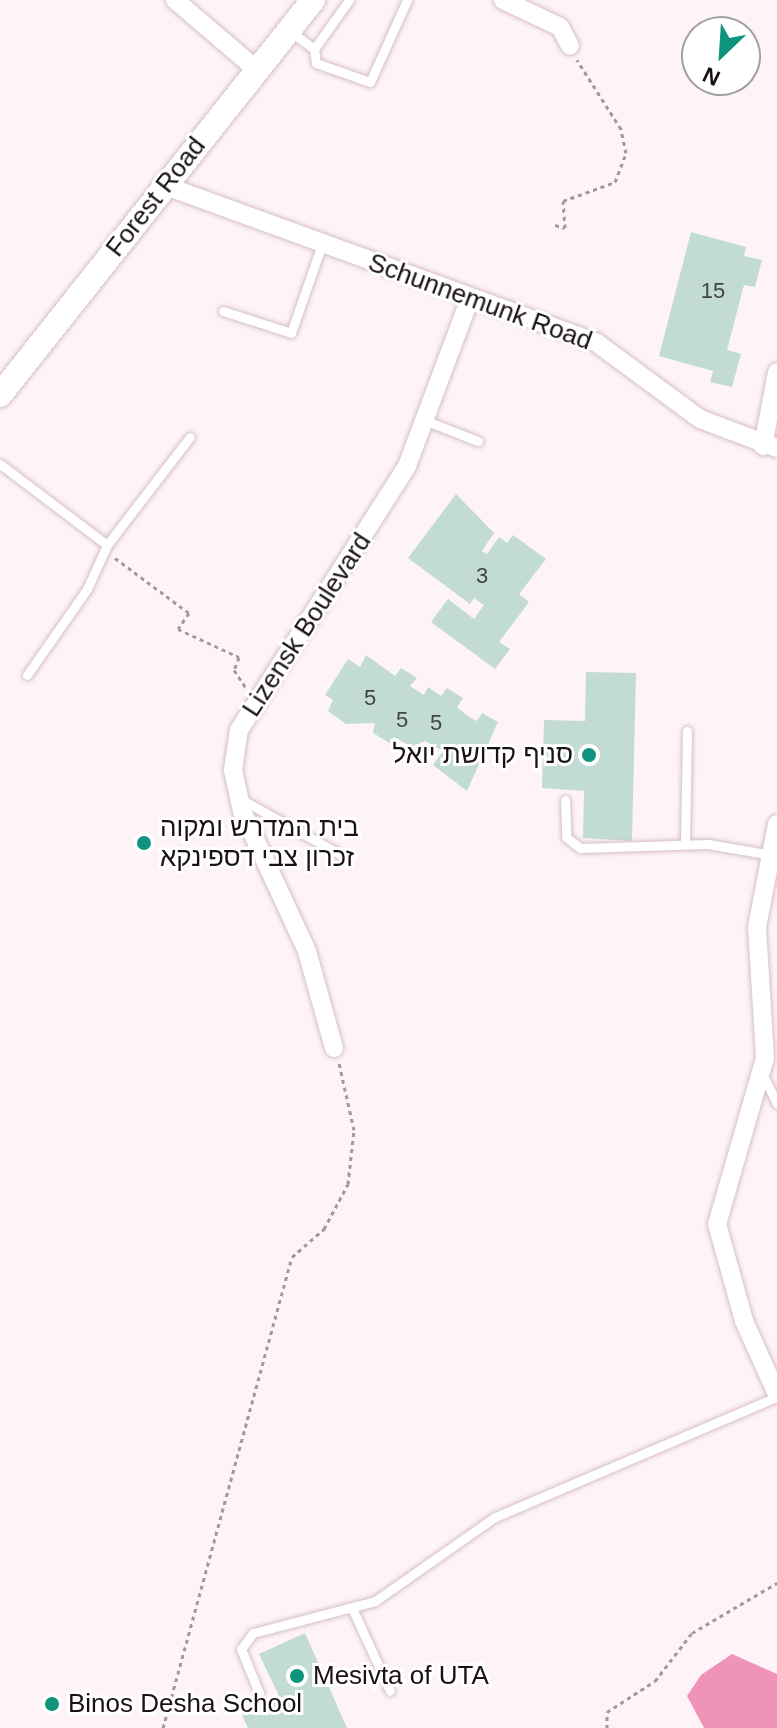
<!DOCTYPE html>
<html>
<head>
<meta charset="utf-8">
<style>
	body { margin:0 }
	#map { position:relative; width:777px; height:1728px; overflow:hidden; background:#fef4f7; font-family:Helvetica,"Noto Sans Hebrew",sans-serif }
	div>[style] { position:absolute }
	.forest>* { inset:0; background:#ef93b9 }
	.building>* { inset:0; background:#c2dbd4 }
	.path>* { height:3px; margin-top:-1.5px; transform-origin:0; background:repeating-linear-gradient(90deg,#a2999c 0 4px,transparent 0 8px) }
	.roads { filter:drop-shadow(0 0 2px #d6bfc7) drop-shadow(0 0 2px #d6bfc7) }
	.service>* { height:9px; margin:-4.5px; padding:0 4.5px; transform-origin:4.5px; border-radius:4.5px; background:#fff }
	.minor>* { height:18px; margin:-9px; padding:0 9px; transform-origin:9px; border-radius:9px; background:#fff }
	.tertiary>* { height:24px; margin:-12px; padding:0 12px; transform-origin:12px; border-radius:12px; background:#fff }
	.dots>* { width:22px; height:22px; translate:-50% -50%; box-sizing:border-box; border:4px solid #fff; border-radius:50% }
	span { translate:-50% -50%; white-space:nowrap; text-align:center; line-height:1.15; -webkit-text-stroke:6px #fff; paint-order:stroke }
	.number-label { font-size:22px; color:#434444 }
	.number-label span { -webkit-text-stroke-width:0 }
	.street-label { font-size:26px; color:#191114 }
	.poi-label { font-size:26px; color:#191114 }
	.right { translate:-100% -50%; text-align:right }
	.left { translate:0 -50%; text-align:left }
	.north { position:absolute; left:681px; top:16px; width:80px; height:80px; box-sizing:border-box; background:#fff; border:2px solid #a3a0a1; border-radius:50%; rotate:205deg; font-size:22px; font-weight:700; line-height:32px; text-align:center; color:#191114 }
	.north::after { content:''; display:block; margin:auto; width:28px; height:36px; background:#0e937c; clip-path:polygon(50% 0,100% 100%,50% 72%,0 100%) }
</style>
</head>
<body>
<div id="map">
	<div class="forest">
		<i style="clip-path:polygon(732px 1654px,777px 1674px,777px 1728px,704px 1728px,687px 1696px,701px 1675px)"></i>
	</div>
	<div class="building">
		<i style="clip-path:polygon(691px 232px,746px 247px,744px 256px,762px 260px,755px 287px,744px 285px,727px 350px,741px 354px,732px 387px,710px 382px,713px 371px,659px 356px)"></i>
		<i style="clip-path:polygon(456px 494px,494px 533px,482px 551px,487px 554px,499px 537px,507px 543px,513px 535px,546px 559px,519px 594px,529px 602px,499px 642px,510px 649px,495px 669px,431px 622px,448px 599px,474px 619px,484px 605px,474px 598px,470px 604px,408px 558px)"></i>
		<i style="clip-path:polygon(366px 655px,395px 676px,401px 668px,417px 678px,410px 686px,424px 695px,428px 687px,441px 696px,447px 688px,463px 698px,457px 707px,469px 717px,477px 721px,482px 713px,498px 722px,467px 791px,433px 765px,443px 751px,425px 741px,411px 747px,394px 737px,390px 743px,373px 733px,375px 723px,346px 724px,328px 711px,333px 700px,325px 695px,348px 659px,360px 667px)"></i>
		<i style="clip-path:polygon(586px 672px,636px 673px,632px 841px,583px 838px,584px 791px,542px 788px,544px 720px,585px 721px)"></i>
		<i style="clip-path:polygon(305px 1633px,347px 1728px,248px 1728px,242px 1715px,280px 1698px,259px 1654px)"></i>
	</div>
	<div class="path">
		<i style="left:555px;top:225px;width:10px;rotate:17deg"></i>
		<i style="left:565px;top:228px;width:27px;rotate:-94deg"></i>
		<i style="left:563px;top:201px;width:55px;rotate:-20.1deg"></i>
		<i style="left:615px;top:182px;width:31px;rotate:-69deg"></i>
		<i style="left:626px;top:153px;width:25px;rotate:-102deg"></i>
		<i style="left:621px;top:129px;width:82px;rotate:-122.5deg"></i>
		<i style="left:115px;top:558px;width:92px;rotate:36.6deg"></i>
		<i style="left:189px;top:613px;width:19px;rotate:125deg"></i>
		<i style="left:178px;top:629px;width:67px;rotate:24.7deg"></i>
		<i style="left:239px;top:657px;width:14px;rotate:111deg"></i>
		<i style="left:234px;top:670px;width:22px;rotate:56deg"></i>
		<i style="left:163px;top:1728px;width:488px;rotate:-74.7deg"></i>
		<i style="left:292px;top:1257px;width:43px;rotate:-41.2deg"></i>
		<i style="left:324px;top:1229px;width:51px;rotate:-61.9deg"></i>
		<i style="left:348px;top:1184px;width:54px;rotate:-83.7deg"></i>
		<i style="left:354px;top:1130px;width:69px;rotate:-102.6deg"></i>
		<i style="left:607px;top:1728px;width:16px;rotate:-90deg"></i>
		<i style="left:607px;top:1712px;width:57px;rotate:-32.9deg"></i>
		<i style="left:655px;top:1681px;width:61px;rotate:-52.4deg"></i>
		<i style="left:692px;top:1633px;width:99px;rotate:-30.5deg"></i>
	</div>
	<div class="roads">
		<div class="service">
			<i style="left:349px;top:0;width:60px;rotate:125.5deg"></i>
			<i style="left:314px;top:49px;width:14px;rotate:82deg"></i>
			<i style="left:316px;top:63px;width:57px;rotate:19.4deg"></i>
			<i style="left:370px;top:82px;width:90px;rotate:-65.7deg"></i>
			<i style="left:291px;top:32px;width:29px;rotate:36deg"></i>
			<i style="left:223px;top:311px;width:71px;rotate:17.9deg"></i>
			<i style="left:291px;top:333px;width:94px;rotate:-70.8deg"></i>
			<i style="left:424px;top:420px;width:58px;rotate:21.3deg"></i>
			<i style="left:0;top:464px;width:134px;rotate:37.1deg"></i>
			<i style="left:27px;top:675px;width:105px;rotate:-55.1deg"></i>
			<i style="left:87px;top:589px;width:48px;rotate:-65.6deg"></i>
			<i style="left:107px;top:545px;width:136px;rotate:-52.5deg"></i>
			<i style="left:239px;top:798px;width:119px;rotate:29.1deg"></i>
			<i style="left:565px;top:800px;width:37px;rotate:88deg"></i>
			<i style="left:566px;top:837px;width:18px;rotate:38deg"></i>
			<i style="left:580px;top:848px;width:128px;rotate:-1.8deg"></i>
			<i style="left:708px;top:844px;width:59px;rotate:9.8deg"></i>
			<i style="left:685px;top:844px;width:113px;rotate:-89deg"></i>
			<i style="left:763px;top:1075px;width:32px;rotate:64deg"></i>
			<i style="left:352px;top:1608px;width:91px;rotate:65.4deg"></i>
			<i style="left:259px;top:1693px;width:48px;rotate:-112.2deg"></i>
			<i style="left:241px;top:1649px;width:20px;rotate:-53deg"></i>
			<i style="left:253px;top:1633px;width:126px;rotate:-14.7deg"></i>
			<i style="left:375px;top:1601px;width:146px;rotate:-35deg"></i>
			<i style="left:495px;top:1517px;width:306px;rotate:-23.1deg"></i>
		</div>
		<div class="minor">
			<i style="left:175px;top:0;width:108px;rotate:40.5deg"></i>
			<i style="left:503px;top:0;width:63px;rotate:25.3deg"></i>
			<i style="left:560px;top:27px;width:21px;rotate:62deg"></i>
			<i style="left:166px;top:186px;width:459px;rotate:20deg"></i>
			<i style="left:597px;top:343px;width:128px;rotate:36.4deg"></i>
			<i style="left:700px;top:419px;width:82px;rotate:20.6deg"></i>
			<i style="left:763px;top:446px;width:75px;rotate:-79.3deg"></i>
			<i style="left:777px;top:824px;width:105px;rotate:101deg"></i>
			<i style="left:757px;top:927px;width:131px;rotate:86.5deg"></i>
			<i style="left:765px;top:1058px;width:173px;rotate:106.1deg"></i>
			<i style="left:717px;top:1224px;width:101px;rotate:74.4deg"></i>
			<i style="left:744px;top:1321px;width:80px;rotate:65.7deg"></i>
			<i style="left:334px;top:1048px;width:101px;rotate:-105.6deg"></i>
			<i style="left:307px;top:951px;width:154px;rotate:-114.9deg"></i>
			<i style="left:242px;top:811px;width:42px;rotate:-102.4deg"></i>
			<i style="left:233px;top:770px;width:40px;rotate:-81.5deg"></i>
			<i style="left:239px;top:730px;width:313px;rotate:-57.5deg"></i>
			<i style="left:407px;top:466px;width:179px;rotate:-69.4deg"></i>
		</div>
		<div class="tertiary">
			<i style="left:0;top:395px;width:504px;rotate:-51.61deg"></i>
		</div>
	</div>
	<div class="dots">
		<i style="left:589px;top:755px;background:#0e937c"></i>
		<i style="left:144px;top:843px;background:#0e937c"></i>
		<i style="left:297px;top:1676px;background:#0e937c"></i>
		<i style="left:52px;top:1704px;background:#0e937c"></i>
	</div>
	<div class="number-label">
		<span style="left:713px;top:291px">15</span>
		<span style="left:482px;top:576px">3</span>
		<span style="left:370px;top:698px">5</span>
		<span style="left:402px;top:720px">5</span>
		<span style="left:436px;top:723px">5</span>
	</div>
	<div class="street-label">
		<span style="left:156px;top:197px;rotate:-52deg">Forest Road</span>
		<span style="left:480px;top:302px;rotate:20deg">Schunnemunk Road</span>
		<span style="left:307px;top:625px;rotate:-57deg">Lizensk Boulevard</span>
	</div>
	<div class="poi-label">
		<span class="right" style="left:573px;top:755px">סניף קדושת יואל</span>
		<span class="left" style="left:160px;top:843px">בית המדרש ומקוה<br>זכרון צבי דספינקא</span>
		<span class="left" style="left:313px;top:1676px">Mesivta of UTA</span>
		<span class="left" style="left:68px;top:1704px">Binos Desha School</span>
	</div>
	<div class="north">N</div>
</div>
</body>
</html>
